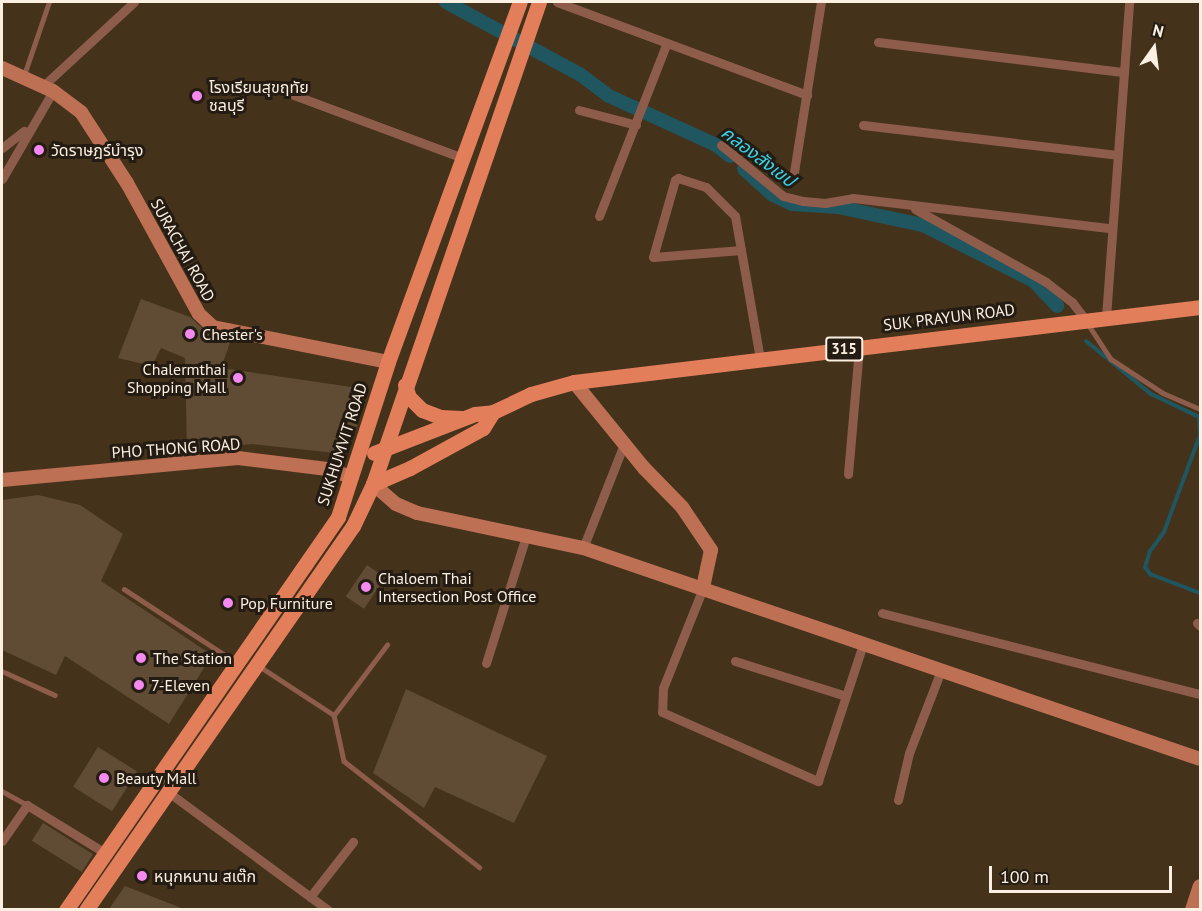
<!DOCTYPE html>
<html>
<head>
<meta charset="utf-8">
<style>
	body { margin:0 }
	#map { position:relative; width:1202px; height:911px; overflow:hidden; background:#44321b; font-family:"PT Sans","Noto Sans Thai",sans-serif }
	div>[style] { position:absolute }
	.stream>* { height:4px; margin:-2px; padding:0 2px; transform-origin:2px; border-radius:2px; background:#1f5660 }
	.canal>* { height:14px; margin:-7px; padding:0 7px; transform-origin:7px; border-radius:7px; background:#1f5660 }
	.building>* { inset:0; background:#604c35; transform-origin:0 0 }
	.lane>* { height:4.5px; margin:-2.25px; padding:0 2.25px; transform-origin:2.25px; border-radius:2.25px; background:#8e5c4b }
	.street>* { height:9px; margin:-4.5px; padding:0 4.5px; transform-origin:4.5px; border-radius:4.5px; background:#8e5c4b }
	.secondary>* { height:14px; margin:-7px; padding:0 7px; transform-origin:7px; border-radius:7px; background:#be7054 }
	.primary>* { height:15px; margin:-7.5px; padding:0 7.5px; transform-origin:7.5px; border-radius:7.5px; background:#e37e5b }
	.dots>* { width:16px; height:16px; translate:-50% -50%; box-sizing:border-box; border:3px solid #241c12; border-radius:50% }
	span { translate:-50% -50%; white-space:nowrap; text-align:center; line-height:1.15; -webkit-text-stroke:6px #241c12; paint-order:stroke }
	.shield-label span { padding:2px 4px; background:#241c12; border:2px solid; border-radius:4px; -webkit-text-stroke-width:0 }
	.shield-label { font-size:15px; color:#fcf0e2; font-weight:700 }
	.poi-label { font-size:16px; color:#fcf0e2 }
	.left { translate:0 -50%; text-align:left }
	.right { translate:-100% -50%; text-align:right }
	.street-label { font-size:16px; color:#fcf0e2 }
	.water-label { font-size:18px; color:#36d4ed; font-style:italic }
	.frame { position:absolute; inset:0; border:3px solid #fcf0e2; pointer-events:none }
	.north { position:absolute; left:1124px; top:18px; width:60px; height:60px; -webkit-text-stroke:4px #241c12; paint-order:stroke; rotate:14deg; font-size:16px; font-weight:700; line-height:24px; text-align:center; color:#fcf0e2 }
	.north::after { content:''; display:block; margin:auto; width:21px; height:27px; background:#fcf0e2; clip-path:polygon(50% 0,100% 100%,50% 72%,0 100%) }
	.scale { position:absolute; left:989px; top:866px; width:183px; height:27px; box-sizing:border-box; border:3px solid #fcf0e2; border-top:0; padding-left:8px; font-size:18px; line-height:21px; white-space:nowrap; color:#fcf0e2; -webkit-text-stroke:4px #241c12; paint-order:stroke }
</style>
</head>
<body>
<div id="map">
	<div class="stream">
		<i style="left:1086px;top:341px;width:84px;rotate:39.2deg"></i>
		<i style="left:1151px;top:394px;width:53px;rotate:25.6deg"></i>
		<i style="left:1199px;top:417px;width:18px;rotate:87deg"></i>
		<i style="left:1200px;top:435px;width:103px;rotate:110.4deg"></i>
		<i style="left:1164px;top:532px;width:24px;rotate:126deg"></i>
		<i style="left:1150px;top:551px;width:17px;rotate:107deg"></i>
		<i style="left:1145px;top:567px;width:9px;rotate:54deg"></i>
		<i style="left:1150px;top:574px;width:53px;rotate:20.8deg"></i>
	</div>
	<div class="canal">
		<i style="left:446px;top:2px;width:153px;rotate:28.4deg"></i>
		<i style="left:581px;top:75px;width:35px;rotate:37deg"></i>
		<i style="left:609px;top:96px;width:118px;rotate:24.6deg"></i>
		<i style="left:716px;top:145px;width:18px;rotate:38deg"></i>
		<i style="left:744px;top:169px;width:39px;rotate:42deg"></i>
		<i style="left:773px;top:195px;width:21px;rotate:25deg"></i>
		<i style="left:792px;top:204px;width:46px;rotate:3.7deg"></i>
		<i style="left:838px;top:207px;width:87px;rotate:12deg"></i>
		<i style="left:923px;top:225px;width:124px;rotate:26.8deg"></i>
		<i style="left:1034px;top:281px;width:34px;rotate:47deg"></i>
	</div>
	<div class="building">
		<i style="clip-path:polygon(141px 299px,190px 317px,211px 336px,231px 340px,221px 368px,358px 388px,361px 413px,350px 448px,335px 453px,252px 444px,187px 450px,185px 358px,161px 348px,152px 366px,118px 358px)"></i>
		<i style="clip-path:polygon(38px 495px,80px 505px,123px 534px,101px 581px,212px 655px,169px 724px,65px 656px,56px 675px,2px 650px,2px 500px)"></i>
		<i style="left:367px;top:565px;width:22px;height:38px;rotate:34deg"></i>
		<i style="clip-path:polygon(406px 689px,547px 756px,514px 823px,435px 787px,424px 808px,373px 773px)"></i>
		<i style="left:98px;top:747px;width:46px;height:47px;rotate:32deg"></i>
		<i style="left:43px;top:823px;width:59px;height:21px;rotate:32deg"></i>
		<i style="clip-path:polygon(125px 886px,184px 909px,109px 909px)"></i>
	</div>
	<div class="lane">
		<i style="left:24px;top:75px;width:77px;rotate:-71.1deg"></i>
		<i style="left:1088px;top:324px;width:42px;rotate:56.7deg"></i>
		<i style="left:1111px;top:359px;width:62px;rotate:33.2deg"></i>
		<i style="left:1163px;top:393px;width:40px;rotate:23.4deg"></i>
		<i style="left:124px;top:589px;width:131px;rotate:33.2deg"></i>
		<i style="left:259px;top:666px;width:90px;rotate:33.2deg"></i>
		<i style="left:334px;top:715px;width:47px;rotate:77.7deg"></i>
		<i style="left:344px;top:761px;width:172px;rotate:38.1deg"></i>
		<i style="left:2px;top:671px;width:58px;rotate:24.4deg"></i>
		<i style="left:334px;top:715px;width:88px;rotate:-52.9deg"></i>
		<i style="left:2px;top:791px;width:29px;rotate:29deg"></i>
	</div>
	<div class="street">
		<i style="left:557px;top:2px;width:267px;rotate:20.4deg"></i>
		<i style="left:878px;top:42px;width:248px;rotate:7deg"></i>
		<i style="left:43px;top:86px;width:124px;rotate:-42.7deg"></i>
		<i style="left:283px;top:91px;width:192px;rotate:20.4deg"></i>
		<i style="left:579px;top:110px;width:59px;rotate:14.7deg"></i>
		<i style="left:863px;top:125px;width:256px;rotate:6.7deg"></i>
		<i style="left:721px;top:145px;width:80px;rotate:39.4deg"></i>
		<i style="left:783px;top:196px;width:21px;rotate:14deg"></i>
		<i style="left:803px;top:201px;width:22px;rotate:5deg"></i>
		<i style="left:825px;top:203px;width:28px;rotate:-10deg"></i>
		<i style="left:853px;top:198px;width:259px;rotate:6.7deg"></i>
		<i style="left:2px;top:148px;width:28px;rotate:-38deg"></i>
		<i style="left:794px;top:172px;width:172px;rotate:-81deg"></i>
		<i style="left:2px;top:179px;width:102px;rotate:-59.9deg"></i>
		<i style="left:915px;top:209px;width:150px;rotate:29.1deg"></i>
		<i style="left:1046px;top:282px;width:33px;rotate:38deg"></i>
		<i style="left:1072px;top:302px;width:21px;rotate:53deg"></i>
		<i style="left:599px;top:216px;width:184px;rotate:-68.6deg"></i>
		<i style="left:741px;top:250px;width:88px;rotate:175.5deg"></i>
		<i style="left:653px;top:257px;width:80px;rotate:-74.1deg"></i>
		<i style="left:675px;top:180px;width:4px;rotate:-34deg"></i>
		<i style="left:678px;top:178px;width:29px;rotate:18deg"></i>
		<i style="left:706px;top:187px;width:41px;rotate:45deg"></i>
		<i style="left:735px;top:216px;width:35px;rotate:80deg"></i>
		<i style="left:741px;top:250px;width:111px;rotate:80.1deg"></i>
		<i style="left:1106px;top:317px;width:316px;rotate:-85.8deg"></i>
		<i style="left:848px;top:474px;width:127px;rotate:-85deg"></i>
		<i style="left:583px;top:548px;width:112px;rotate:-68.5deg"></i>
		<i style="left:703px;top:588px;width:108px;rotate:111.8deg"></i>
		<i style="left:663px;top:688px;width:24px;rotate:92deg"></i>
		<i style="left:662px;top:712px;width:171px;rotate:23.9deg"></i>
		<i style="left:818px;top:781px;width:147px;rotate:-71.8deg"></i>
		<i style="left:882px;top:613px;width:328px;rotate:14.3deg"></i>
		<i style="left:1197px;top:623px;width:4px;rotate:45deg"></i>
		<i style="left:735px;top:661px;width:116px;rotate:17.5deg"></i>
		<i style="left:486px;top:663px;width:136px;rotate:-72.5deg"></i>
		<i style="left:168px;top:792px;width:199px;rotate:36.4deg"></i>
		<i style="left:898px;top:800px;width:48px;rotate:-76.8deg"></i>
		<i style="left:909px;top:753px;width:91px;rotate:-68.8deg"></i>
		<i style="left:2px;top:841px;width:44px;rotate:-55.2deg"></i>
		<i style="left:27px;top:805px;width:92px;rotate:31.6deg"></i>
		<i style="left:310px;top:897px;width:70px;rotate:-52deg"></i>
	</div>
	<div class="secondary">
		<i style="left:2px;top:68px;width:56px;rotate:24.3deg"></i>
		<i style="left:53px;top:91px;width:35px;rotate:37deg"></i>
		<i style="left:81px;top:112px;width:85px;rotate:57.1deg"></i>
		<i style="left:127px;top:183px;width:149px;rotate:61.2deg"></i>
		<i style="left:199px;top:314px;width:19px;rotate:43deg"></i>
		<i style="left:213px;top:327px;width:178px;rotate:11.3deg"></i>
		<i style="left:574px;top:382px;width:111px;rotate:50.9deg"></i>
		<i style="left:644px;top:468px;width:54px;rotate:45.7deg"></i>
		<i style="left:682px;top:507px;width:52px;rotate:56deg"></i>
		<i style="left:711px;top:550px;width:39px;rotate:102deg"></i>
		<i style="left:2px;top:480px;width:237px;rotate:-5.3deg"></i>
		<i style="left:238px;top:458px;width:90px;rotate:7deg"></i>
		<i style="left:327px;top:469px;width:26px;rotate:18deg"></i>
		<i style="left:373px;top:484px;width:30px;rotate:41deg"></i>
		<i style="left:396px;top:504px;width:23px;rotate:23deg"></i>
		<i style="left:417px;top:513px;width:170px;rotate:11.9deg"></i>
		<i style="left:583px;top:548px;width:652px;rotate:18.88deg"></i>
		<i style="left:1192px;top:910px;width:25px;rotate:-72deg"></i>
	</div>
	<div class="primary">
		<i style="left:405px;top:385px;width:13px;rotate:72deg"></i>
		<i style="left:409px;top:397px;width:18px;rotate:45deg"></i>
		<i style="left:422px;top:410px;width:19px;rotate:21deg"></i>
		<i style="left:440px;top:417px;width:21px;rotate:3deg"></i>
		<i style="left:374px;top:453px;width:108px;rotate:-21.1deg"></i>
		<i style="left:475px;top:414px;width:18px;rotate:-6deg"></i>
		<i style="left:493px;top:412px;width:42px;rotate:-25.3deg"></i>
		<i style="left:531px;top:394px;width:45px;rotate:-15.6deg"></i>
		<i style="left:574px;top:382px;width:630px;rotate:-6.83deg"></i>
		<i style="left:373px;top:484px;width:40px;rotate:-23.4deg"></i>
		<i style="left:410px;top:468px;width:83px;rotate:-28.7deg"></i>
		<i style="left:483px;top:428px;width:19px;rotate:-58deg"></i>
		<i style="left:66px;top:910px;width:478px;rotate:-55.3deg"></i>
		<i style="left:338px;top:517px;width:163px;rotate:-72.1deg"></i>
		<i style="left:388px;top:362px;width:383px;rotate:-69.9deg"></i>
		<i style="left:86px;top:910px;width:468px;rotate:-55.2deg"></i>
		<i style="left:353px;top:526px;width:47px;rotate:-64.5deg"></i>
		<i style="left:373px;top:484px;width:510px;rotate:-71deg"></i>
	</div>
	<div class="dots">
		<i style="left:197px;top:96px;background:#f489f0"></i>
		<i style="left:39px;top:150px;background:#f489f0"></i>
		<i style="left:190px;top:334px;background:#f489f0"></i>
		<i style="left:238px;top:378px;background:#f489f0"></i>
		<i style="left:366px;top:587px;background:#f489f0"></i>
		<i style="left:228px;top:603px;background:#f489f0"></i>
		<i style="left:141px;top:658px;background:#f489f0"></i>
		<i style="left:139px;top:685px;background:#f489f0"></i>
		<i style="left:104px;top:778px;background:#f489f0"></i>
		<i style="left:142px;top:876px;background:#f489f0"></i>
	</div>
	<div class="shield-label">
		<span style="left:844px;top:349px">315</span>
	</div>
	<div class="poi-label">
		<span class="left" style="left:209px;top:96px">โรงเรียนสุขฤทัย<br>ชลบุรี</span>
		<span class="left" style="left:51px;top:150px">วัดราษฎร์บำรุง</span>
		<span class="left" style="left:202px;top:334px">Chester's</span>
		<span class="right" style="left:226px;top:378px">Chalermthai<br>Shopping Mall</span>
		<span class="left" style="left:378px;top:587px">Chaloem Thai<br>Intersection Post Office</span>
		<span class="left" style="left:240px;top:603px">Pop Furniture</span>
		<span class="left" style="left:153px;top:658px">The Station</span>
		<span class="left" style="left:151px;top:685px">7-Eleven</span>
		<span class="left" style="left:116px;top:778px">Beauty Mall</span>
		<span class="left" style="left:154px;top:876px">หนุกหนาน สเต๊ก</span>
	</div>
	<div class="street-label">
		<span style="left:183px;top:250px;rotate:61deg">SURACHAI ROAD</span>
		<span style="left:949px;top:317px;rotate:-7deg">SUK PRAYUN ROAD</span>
		<span style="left:342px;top:444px;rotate:-72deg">SUKHUMVIT ROAD</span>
		<span style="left:176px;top:448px;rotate:-4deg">PHO THONG ROAD</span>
	</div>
	<div class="water-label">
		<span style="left:758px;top:157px;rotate:37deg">คลองสังเขป</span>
	</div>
	<div class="frame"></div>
	<div class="north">N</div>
	<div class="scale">100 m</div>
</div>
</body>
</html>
